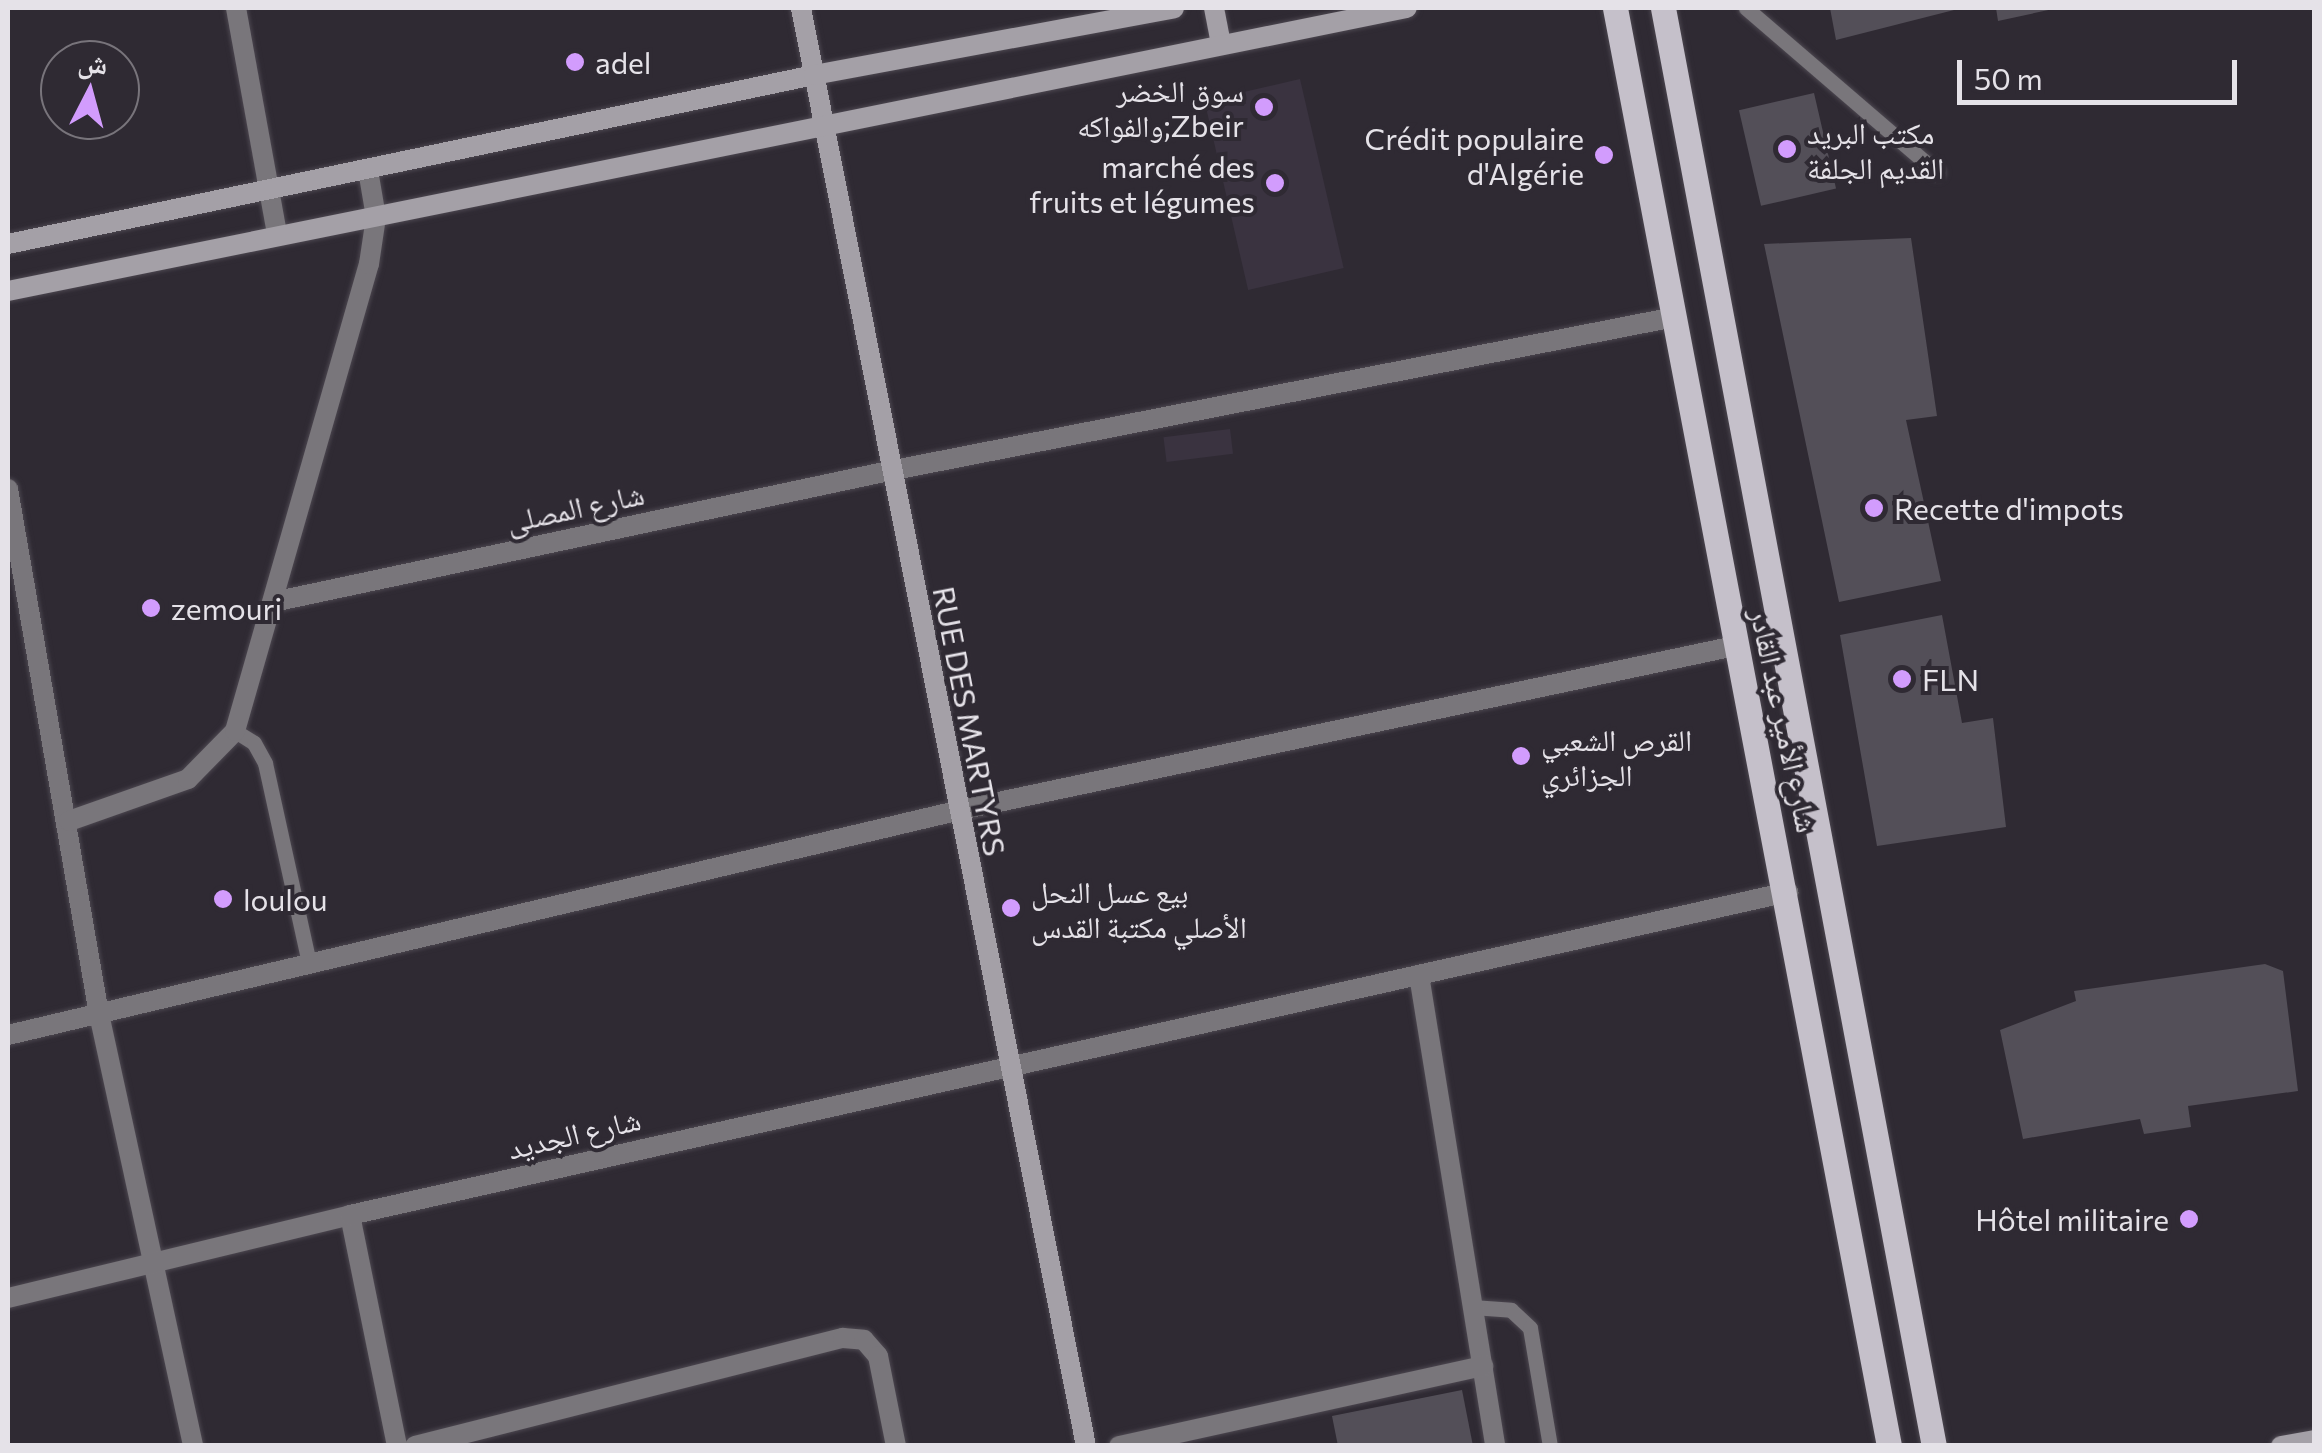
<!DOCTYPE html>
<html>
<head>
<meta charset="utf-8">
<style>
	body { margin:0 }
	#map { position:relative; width:2322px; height:1453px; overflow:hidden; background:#2f2a33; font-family:Commissioner,"Noto Naskh Arabic",sans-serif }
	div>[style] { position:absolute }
	.built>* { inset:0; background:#3a3340; transform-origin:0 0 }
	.building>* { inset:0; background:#534f58; transform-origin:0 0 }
	.roads { filter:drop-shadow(0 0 2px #4c4750) drop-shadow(0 0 2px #4c4750) }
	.lane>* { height:15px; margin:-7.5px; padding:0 7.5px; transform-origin:7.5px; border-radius:7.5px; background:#79767b }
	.street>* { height:20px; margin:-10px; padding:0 10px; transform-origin:10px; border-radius:10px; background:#79767b }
	.secondary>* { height:20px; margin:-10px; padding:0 10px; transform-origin:10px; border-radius:10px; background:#a4a0a7 }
	.primary>* { height:25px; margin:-12.5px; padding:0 12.5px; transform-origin:12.5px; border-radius:12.5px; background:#c5c0ca }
	.dots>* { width:28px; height:28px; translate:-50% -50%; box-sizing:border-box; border:5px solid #2f2a33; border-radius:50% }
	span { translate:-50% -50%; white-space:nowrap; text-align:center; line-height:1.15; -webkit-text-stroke:8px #2f2a33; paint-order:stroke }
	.poi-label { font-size:30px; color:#e5e2e8 }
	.left { translate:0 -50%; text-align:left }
	.right { translate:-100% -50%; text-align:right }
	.street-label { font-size:30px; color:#e5e2e8 }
	.frame { position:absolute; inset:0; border:10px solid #e5e2e8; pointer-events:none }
	.north { position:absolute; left:40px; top:40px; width:100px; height:100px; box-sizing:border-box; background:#2f2a33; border:2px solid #78747b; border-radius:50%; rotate:6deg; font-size:28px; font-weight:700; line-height:40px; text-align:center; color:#e5e2e8 }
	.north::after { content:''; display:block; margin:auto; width:35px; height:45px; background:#d29cfd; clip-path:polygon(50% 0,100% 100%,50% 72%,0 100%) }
	.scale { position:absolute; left:1957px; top:60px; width:280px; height:45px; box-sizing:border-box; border:5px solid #e5e2e8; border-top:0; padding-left:12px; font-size:30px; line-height:35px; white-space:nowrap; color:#e5e2e8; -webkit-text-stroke:8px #2f2a33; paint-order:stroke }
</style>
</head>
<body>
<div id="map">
	<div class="built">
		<i style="left:1300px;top:79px;width:194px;height:98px;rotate:77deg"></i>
		<i style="left:1230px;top:429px;width:25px;height:67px;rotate:83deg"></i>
	</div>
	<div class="building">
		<i style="clip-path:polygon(1830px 8px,1958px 8px,1958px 9px,1836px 40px)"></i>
		<i style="clip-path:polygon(1996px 8px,2053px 8px,2053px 9px,1998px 21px)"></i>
		<i style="left:1814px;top:93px;width:98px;height:77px;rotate:77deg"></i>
		<i style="clip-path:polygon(1911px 238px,1937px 416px,1906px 420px,1941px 581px,1839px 602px,1764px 244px)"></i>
		<i style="clip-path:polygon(1942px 615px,1962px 723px,1993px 718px,2006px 827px,1877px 846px,1840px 635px)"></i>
		<i style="clip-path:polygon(2265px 964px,2283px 971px,2298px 1091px,2188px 1106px,2191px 1127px,2144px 1134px,2140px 1119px,2023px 1139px,2000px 1030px,2076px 1001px,2074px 991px)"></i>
		<i style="clip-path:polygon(1462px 1390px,1473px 1446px,1338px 1446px,1332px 1416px)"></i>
	</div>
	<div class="roads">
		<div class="lane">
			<i style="left:1746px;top:8px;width:252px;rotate:40.7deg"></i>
			<i style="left:235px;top:731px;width:22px;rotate:32deg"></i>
			<i style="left:254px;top:743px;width:23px;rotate:61deg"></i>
			<i style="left:265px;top:763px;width:205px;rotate:77.6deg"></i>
			<i style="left:1472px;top:1307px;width:39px;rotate:4deg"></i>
			<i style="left:1511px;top:1310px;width:26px;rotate:43deg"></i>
			<i style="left:1530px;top:1328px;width:120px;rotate:80.4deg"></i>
		</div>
		<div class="street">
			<i style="left:236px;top:8px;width:230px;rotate:79.7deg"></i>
			<i style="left:8px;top:489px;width:533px;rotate:80.17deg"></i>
			<i style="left:99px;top:1014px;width:442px;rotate:77.7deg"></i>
			<i style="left:273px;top:602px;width:630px;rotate:-12.01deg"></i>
			<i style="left:889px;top:471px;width:801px;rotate:-11.09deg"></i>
			<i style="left:69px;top:821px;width:126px;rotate:-19.4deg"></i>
			<i style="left:188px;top:779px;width:67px;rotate:-45.6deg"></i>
			<i style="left:235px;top:731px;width:486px;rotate:-74deg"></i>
			<i style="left:369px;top:264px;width:48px;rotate:-81.5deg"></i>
			<i style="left:376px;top:217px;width:48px;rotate:-99.7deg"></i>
			<i style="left:1419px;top:975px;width:477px;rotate:80.8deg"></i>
			<i style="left:8px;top:1035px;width:974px;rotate:-13.29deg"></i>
			<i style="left:956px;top:811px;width:796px;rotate:-11.96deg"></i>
			<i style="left:350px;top:1215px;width:236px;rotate:78.5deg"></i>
			<i style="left:8px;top:1298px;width:352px;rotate:-13.6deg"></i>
			<i style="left:350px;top:1215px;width:1474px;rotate:-12.66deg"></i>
			<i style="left:415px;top:1446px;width:441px;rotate:-14.2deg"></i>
			<i style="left:843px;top:1338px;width:21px;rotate:5deg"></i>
			<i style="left:864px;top:1340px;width:21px;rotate:49deg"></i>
			<i style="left:878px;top:1356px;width:92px;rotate:78.7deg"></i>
			<i style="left:1119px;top:1446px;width:373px;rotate:-12.4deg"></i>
		</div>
		<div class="secondary">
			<i style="left:801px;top:8px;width:1466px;rotate:78.79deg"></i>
			<i style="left:1214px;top:8px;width:37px;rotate:79deg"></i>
			<i style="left:8px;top:244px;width:824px;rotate:-11.84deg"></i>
			<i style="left:814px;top:75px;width:366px;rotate:-10.5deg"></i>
			<i style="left:8px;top:291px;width:1427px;rotate:-11.44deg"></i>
			<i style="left:2281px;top:1446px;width:34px;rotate:-10deg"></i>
		</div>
		<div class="primary">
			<i style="left:1615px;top:8px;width:1464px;rotate:79.21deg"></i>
			<i style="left:1663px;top:8px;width:1463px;rotate:79.33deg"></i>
		</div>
	</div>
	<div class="dots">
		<i style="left:575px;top:62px;background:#d29cfd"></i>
		<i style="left:1264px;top:107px;background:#d29cfd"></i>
		<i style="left:1787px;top:149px;background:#d29cfd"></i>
		<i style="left:1604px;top:155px;background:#d29cfd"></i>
		<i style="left:1275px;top:183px;background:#d29cfd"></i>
		<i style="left:1874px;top:508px;background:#d29cfd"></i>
		<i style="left:151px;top:608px;background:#d29cfd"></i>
		<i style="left:1902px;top:679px;background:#d29cfd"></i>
		<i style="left:1521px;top:756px;background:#d29cfd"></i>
		<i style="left:223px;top:899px;background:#d29cfd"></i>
		<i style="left:1011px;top:908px;background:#d29cfd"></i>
		<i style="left:2189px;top:1219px;background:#d29cfd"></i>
	</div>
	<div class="poi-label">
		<span class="left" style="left:595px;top:62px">adel</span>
		<span class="right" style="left:1244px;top:107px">سوق الخضر<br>والفواكه;Zbeir</span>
		<span class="left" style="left:1807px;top:149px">مكتب البريد<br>القديم الجلفة</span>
		<span class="right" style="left:1584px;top:155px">Crédit populaire<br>d'Algérie</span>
		<span class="right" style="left:1255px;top:183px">marché des<br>fruits et légumes</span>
		<span class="left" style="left:1894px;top:508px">Recette d'impots</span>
		<span class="left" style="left:171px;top:608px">zemouri</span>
		<span class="left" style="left:1922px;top:679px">FLN</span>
		<span class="left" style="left:1541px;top:756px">القرص الشعبي<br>الجزائري</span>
		<span class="left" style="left:1031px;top:908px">بيع عسل النحل<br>الأصلي مكتبة القدس</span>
		<span class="left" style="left:243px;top:899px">loulou</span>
		<span class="right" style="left:2169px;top:1219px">Hôtel militaire</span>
	</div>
	<div class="street-label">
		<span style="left:575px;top:507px;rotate:-12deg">شارع المصلى</span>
		<span style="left:1785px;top:720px;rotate:78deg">شارع الأمير عبد القادر</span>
		<span style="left:970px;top:721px;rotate:79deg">RUE DES MARTYRS</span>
		<span style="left:574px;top:1133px;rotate:-13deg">شارع الجديد</span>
	</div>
	<div class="frame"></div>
	<div class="north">ش</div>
	<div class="scale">50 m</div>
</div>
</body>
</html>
